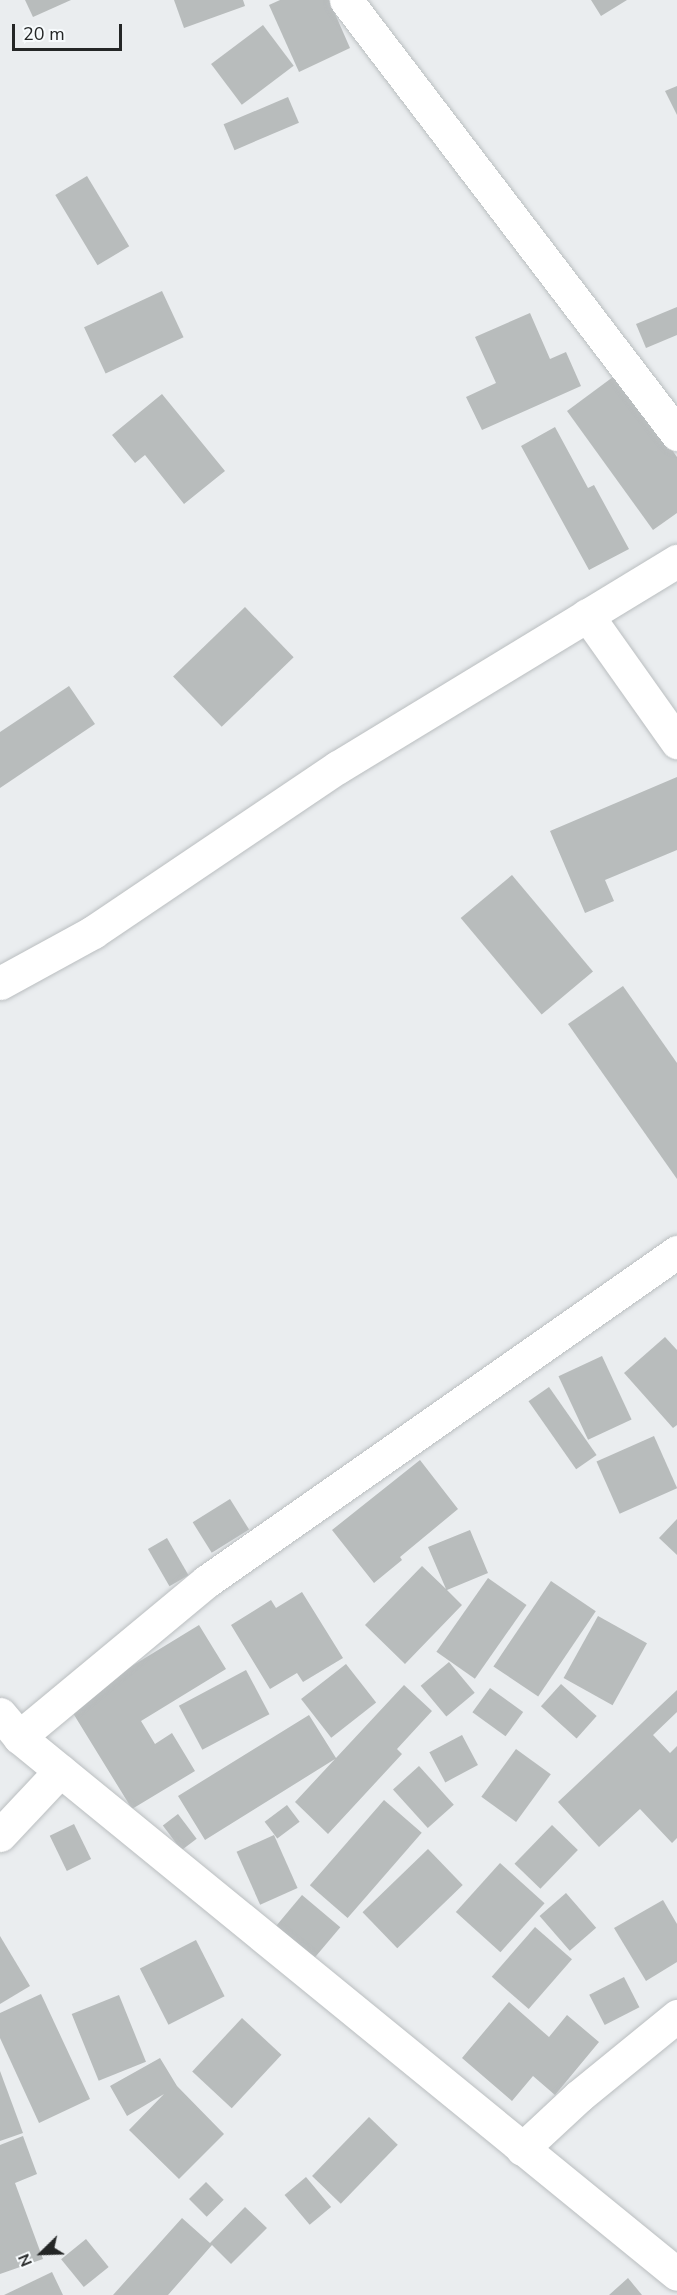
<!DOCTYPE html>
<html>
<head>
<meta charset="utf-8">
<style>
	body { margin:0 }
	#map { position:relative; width:677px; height:2295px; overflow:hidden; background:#eaedef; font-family:"Nunito Sans",sans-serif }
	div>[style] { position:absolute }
	.building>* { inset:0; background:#b8bcbc; transform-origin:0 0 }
	.roads { filter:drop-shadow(0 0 2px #babec0) drop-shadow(0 0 2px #babec0) }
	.minor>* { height:33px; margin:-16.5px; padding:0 16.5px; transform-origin:16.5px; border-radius:16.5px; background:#fff }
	span { translate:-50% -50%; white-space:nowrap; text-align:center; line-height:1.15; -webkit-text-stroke:4.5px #f7fbfd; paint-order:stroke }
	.north { position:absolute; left:12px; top:2223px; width:60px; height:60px; -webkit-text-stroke:4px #f7fbfd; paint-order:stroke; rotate:247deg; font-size:16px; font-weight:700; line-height:24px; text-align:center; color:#242626 }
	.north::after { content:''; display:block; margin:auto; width:21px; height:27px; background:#242626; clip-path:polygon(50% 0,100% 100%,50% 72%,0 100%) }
	.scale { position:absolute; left:12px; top:24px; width:110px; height:27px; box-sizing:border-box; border:3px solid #242626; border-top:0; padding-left:8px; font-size:18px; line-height:21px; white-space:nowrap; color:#242626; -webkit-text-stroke:4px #f7fbfd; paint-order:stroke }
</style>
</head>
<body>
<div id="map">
	<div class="building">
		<i style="clip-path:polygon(25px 0,71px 0,33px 17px)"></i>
		<i style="clip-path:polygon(174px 0,243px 0,245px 6px,184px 28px)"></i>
		<i style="clip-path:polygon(280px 0,329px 0,350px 48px,299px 72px,269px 5px)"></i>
		<i style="clip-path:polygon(591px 0,627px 0,601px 16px)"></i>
		<i style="left:263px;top:25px;width:51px;height:65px;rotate:53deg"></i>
		<i style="clip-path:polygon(677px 86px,677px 115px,665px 91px)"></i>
		<i style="left:288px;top:97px;width:28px;height:70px;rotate:67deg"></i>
		<i style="left:87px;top:176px;width:82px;height:37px;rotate:59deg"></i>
		<i style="left:162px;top:291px;width:51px;height:86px;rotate:65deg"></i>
		<i style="clip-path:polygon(677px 307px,677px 335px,646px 348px,636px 324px)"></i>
		<i style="clip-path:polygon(530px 313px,550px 359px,566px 352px,581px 386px,482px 430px,466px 397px,496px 383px,475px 337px)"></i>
		<i style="clip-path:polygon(617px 374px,677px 457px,677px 513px,653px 530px,567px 411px)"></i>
		<i style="clip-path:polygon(162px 394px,225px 471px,184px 504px,145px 455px,135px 463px,112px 435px)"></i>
		<i style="clip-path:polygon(555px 427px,588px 488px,594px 485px,629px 549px,589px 570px,521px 446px)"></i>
		<i style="left:245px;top:607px;width:70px;height:100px;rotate:46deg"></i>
		<i style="clip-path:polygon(69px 686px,95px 724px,0 788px,0 732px)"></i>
		<i style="clip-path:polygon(677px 777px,677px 850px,605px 880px,614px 901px,585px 913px,550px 831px)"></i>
		<i style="left:512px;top:875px;width:126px;height:67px;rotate:50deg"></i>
		<i style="clip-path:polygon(623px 986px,677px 1063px,677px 1179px,568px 1024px)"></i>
		<i style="clip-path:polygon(665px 1337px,677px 1350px,677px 1425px,673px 1428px,624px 1373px)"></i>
		<i style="left:602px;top:1356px;width:70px;height:48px;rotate:65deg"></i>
		<i style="left:549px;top:1387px;width:83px;height:25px;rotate:55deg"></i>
		<i style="left:654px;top:1436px;width:57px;height:63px;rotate:66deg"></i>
		<i style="clip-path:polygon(420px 1460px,458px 1509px,400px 1557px,402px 1560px,374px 1583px,332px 1530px)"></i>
		<i style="left:230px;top:1499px;width:36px;height:44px;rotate:58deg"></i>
		<i style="clip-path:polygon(677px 1519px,677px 1555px,659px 1538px)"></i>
		<i style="clip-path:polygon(470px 1530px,488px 1573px,447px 1590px,462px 1605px,405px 1664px,365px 1625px,422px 1566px,446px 1589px,428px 1547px)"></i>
		<i style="left:167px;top:1538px;width:43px;height:22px;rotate:60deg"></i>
		<i style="left:488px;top:1578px;width:47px;height:90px;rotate:35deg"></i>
		<i style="left:551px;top:1581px;width:54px;height:103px;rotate:34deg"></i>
		<i style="clip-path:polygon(302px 1592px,343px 1658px,303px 1682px,297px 1673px,270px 1689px,231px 1625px,271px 1600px,276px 1608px)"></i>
		<i style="left:598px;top:1616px;width:56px;height:71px;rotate:29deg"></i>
		<i style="clip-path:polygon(199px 1625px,226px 1669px,141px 1721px,155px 1744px,172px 1733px,195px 1771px,132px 1809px,68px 1705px)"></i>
		<i style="left:449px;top:1662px;width:40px;height:37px;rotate:50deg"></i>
		<i style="left:346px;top:1664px;width:49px;height:57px;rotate:52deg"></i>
		<i style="left:246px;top:1670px;width:50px;height:76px;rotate:62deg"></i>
		<i style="left:561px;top:1684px;width:48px;height:30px;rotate:42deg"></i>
		<i style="clip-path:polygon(404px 1685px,432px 1711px,397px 1749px,402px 1754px,328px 1834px,295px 1802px,335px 1759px,205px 1840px,178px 1796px,309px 1715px,336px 1758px)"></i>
		<i style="left:490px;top:1688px;width:41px;height:30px;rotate:36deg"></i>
		<i style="clip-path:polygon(677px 1690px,677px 1712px,653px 1735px,670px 1753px,677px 1746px,677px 1838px,672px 1843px,640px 1809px,599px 1847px,558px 1802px)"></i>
		<i style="left:462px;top:1735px;width:34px;height:37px;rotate:62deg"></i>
		<i style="left:516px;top:1749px;width:43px;height:59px;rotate:36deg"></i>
		<i style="left:419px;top:1766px;width:52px;height:35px;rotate:48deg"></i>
		<i style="left:384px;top:1800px;width:50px;height:113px;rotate:41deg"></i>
		<i style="left:287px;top:1805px;width:21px;height:28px;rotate:53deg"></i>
		<i style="left:178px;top:1814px;width:31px;height:19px;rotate:53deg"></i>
		<i style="left:74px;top:1824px;width:39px;height:27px;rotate:64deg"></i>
		<i style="left:552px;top:1825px;width:36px;height:54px;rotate:44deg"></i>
		<i style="left:274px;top:1835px;width:58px;height:41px;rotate:66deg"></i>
		<i style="left:428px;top:1849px;width:50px;height:91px;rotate:46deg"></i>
		<i style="left:500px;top:1863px;width:60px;height:66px;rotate:42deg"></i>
		<i style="left:566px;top:1893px;width:46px;height:35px;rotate:49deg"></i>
		<i style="left:302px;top:1895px;width:50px;height:40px;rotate:40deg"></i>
		<i style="clip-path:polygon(663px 1900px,677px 1924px,677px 1962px,646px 1981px,614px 1928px)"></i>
		<i style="left:535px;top:1927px;width:49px;height:66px;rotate:41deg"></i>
		<i style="clip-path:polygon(0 1936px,30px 1986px,0 2004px)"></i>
		<i style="left:196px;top:1940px;width:63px;height:63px;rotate:63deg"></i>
		<i style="left:624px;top:1977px;width:34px;height:39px;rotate:63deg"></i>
		<i style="clip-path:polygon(41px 1994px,90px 2099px,39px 2123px,0 2038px,0 2013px)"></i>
		<i style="left:119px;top:1995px;width:72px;height:51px;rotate:68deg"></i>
		<i style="clip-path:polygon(509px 2002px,549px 2037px,567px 2015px,599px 2042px,555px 2095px,533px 2076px,512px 2101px,462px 2058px)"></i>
		<i style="left:242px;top:2018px;width:54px;height:73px;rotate:43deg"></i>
		<i style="clip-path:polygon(160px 2058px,177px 2086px,224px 2134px,179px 2179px,129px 2130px,164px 2094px,127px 2116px,110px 2086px)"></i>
		<i style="clip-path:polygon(0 2071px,23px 2133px,0 2141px)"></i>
		<i style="left:369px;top:2117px;width:40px;height:82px;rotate:44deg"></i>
		<i style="clip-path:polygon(23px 2136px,37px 2174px,15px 2183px,43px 2259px,0 2274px,0 2145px)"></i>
		<i style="left:306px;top:2177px;width:39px;height:28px;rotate:50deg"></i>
		<i style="left:206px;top:2182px;width:25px;height:24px;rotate:45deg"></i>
		<i style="clip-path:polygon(245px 2207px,267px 2228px,231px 2264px,212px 2245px,168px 2295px,113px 2295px,182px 2218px,210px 2243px)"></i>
		<i style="left:86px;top:2239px;width:36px;height:32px;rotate:51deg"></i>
		<i style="clip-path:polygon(52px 2272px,63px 2295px,4px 2295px)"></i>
		<i style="clip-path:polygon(628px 2278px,642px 2295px,609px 2295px)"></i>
	</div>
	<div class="roads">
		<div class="minor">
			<i style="left:346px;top:0;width:546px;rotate:52.67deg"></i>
			<i style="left:587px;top:615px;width:156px;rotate:54.7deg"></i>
			<i style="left:0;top:983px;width:106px;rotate:-28.7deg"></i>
			<i style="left:93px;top:932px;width:295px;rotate:-34deg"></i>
			<i style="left:338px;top:767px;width:397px;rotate:-31.3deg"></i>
			<i style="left:0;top:1714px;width:30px;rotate:50deg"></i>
			<i style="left:19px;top:1737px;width:849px;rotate:39.22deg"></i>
			<i style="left:19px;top:1737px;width:244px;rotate:-39.7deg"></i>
			<i style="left:207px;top:1581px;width:574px;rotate:-34.99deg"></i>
			<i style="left:0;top:1835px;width:88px;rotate:-46.8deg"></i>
			<i style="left:522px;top:2149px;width:78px;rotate:-42.9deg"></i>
			<i style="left:579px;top:2096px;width:127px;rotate:-39.2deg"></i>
		</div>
	</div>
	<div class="north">N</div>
	<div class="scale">20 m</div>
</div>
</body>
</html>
